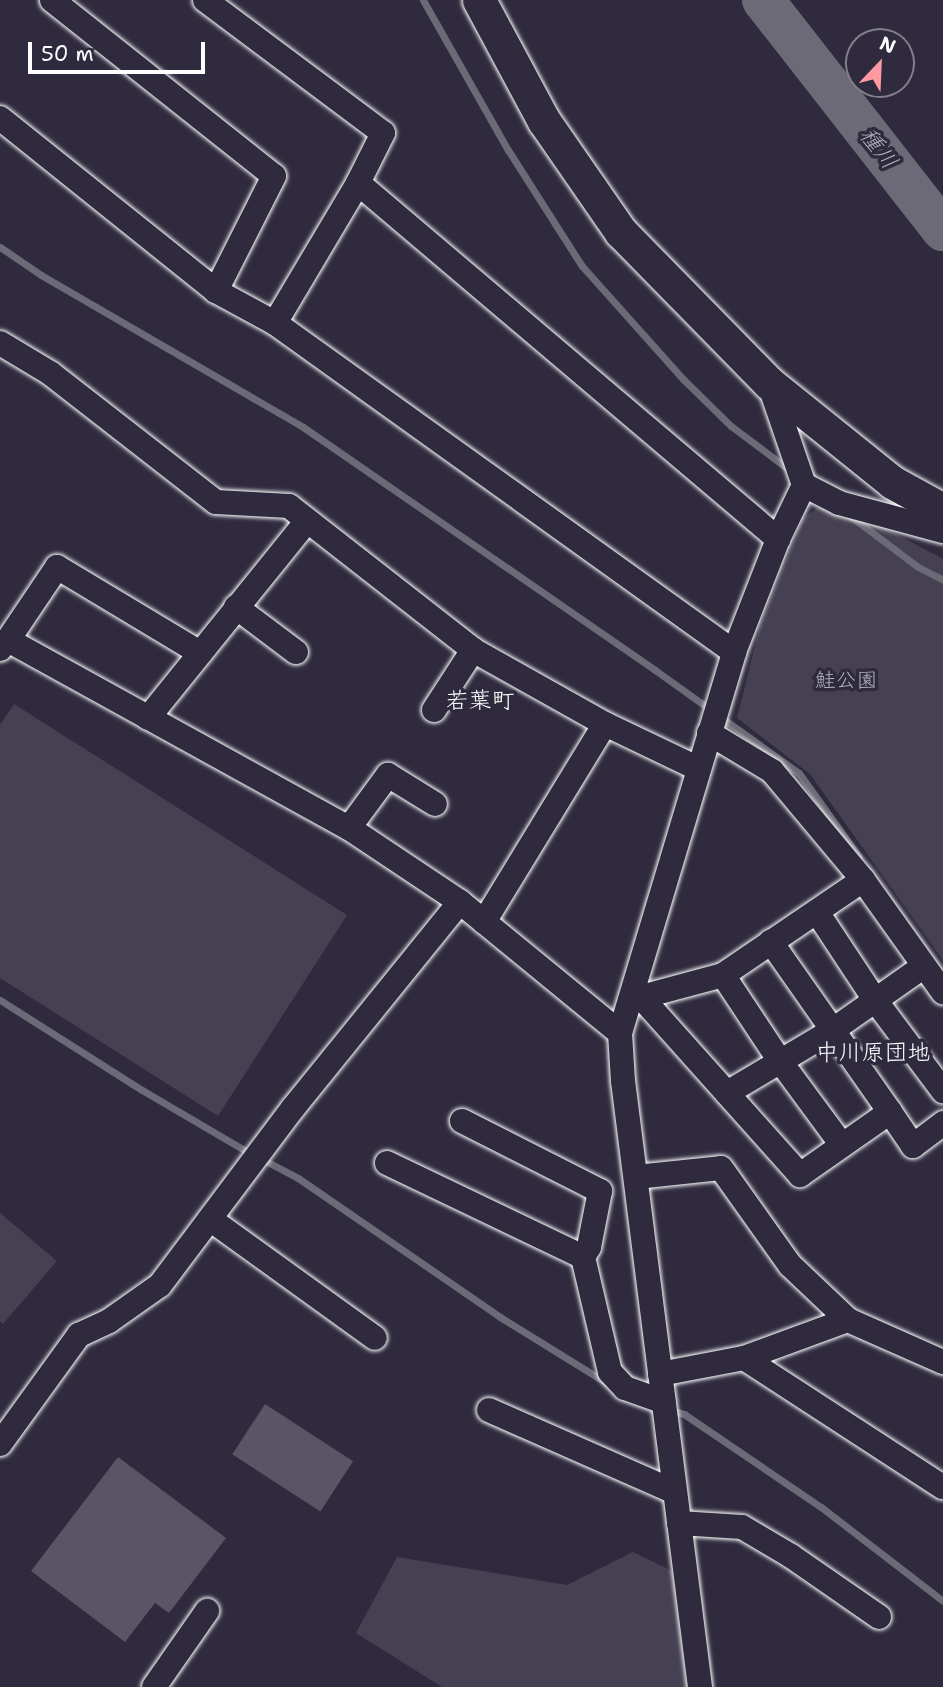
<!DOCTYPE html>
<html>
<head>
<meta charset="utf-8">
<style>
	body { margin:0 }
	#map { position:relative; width:943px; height:1687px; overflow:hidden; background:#2f2a3d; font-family:"Shantell Sans","Klee One",sans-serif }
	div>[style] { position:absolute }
	.green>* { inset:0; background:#464152 }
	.stream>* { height:7px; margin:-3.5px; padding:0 3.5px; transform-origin:3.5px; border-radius:3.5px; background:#6d6a77 }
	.river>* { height:42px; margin:-21px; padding:0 21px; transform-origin:21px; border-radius:21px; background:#6d6a77 }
	.building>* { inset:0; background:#595564; transform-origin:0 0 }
	.roads { filter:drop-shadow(0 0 2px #fff) drop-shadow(0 0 2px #fff) }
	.street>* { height:24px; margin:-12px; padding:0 12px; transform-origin:12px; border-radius:12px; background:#2f2a3d }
	.secondary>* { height:33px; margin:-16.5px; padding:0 16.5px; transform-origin:16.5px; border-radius:16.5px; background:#2f2a3d }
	span { translate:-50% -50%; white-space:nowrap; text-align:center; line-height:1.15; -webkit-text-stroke:7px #2f2a3d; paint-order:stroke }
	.park-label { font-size:21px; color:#b5b3ba }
	.water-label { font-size:23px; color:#b6b4bb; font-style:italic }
	.neighbourhood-label { font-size:23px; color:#fff }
	.north { position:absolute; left:845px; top:28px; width:70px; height:70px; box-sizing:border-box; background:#2f2a3d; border:2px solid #827f8b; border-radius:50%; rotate:23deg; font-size:19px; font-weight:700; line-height:28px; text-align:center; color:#fff }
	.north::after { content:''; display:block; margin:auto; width:24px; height:32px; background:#ff9aa2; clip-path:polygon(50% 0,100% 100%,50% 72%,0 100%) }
	.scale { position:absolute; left:28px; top:42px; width:177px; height:32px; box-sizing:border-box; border:4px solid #fff; border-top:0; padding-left:9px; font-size:21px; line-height:24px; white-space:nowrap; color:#fff; -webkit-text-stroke:5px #2f2a3d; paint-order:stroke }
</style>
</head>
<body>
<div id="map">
	<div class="green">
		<i style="clip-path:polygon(819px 507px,863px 516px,943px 559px,943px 960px,810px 774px,737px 718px,760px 626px,803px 518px)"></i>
		<i style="clip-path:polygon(14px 704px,347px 915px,218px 1116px,0 978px,0 725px)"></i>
		<i style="clip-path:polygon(0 1213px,57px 1261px,3px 1324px,0 1321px)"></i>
		<i style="clip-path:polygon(633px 1552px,672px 1571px,687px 1687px,442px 1687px,356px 1633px,397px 1557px,567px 1585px)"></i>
	</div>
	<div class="stream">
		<i style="left:423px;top:0;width:172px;rotate:60.5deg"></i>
		<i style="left:508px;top:150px;width:138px;rotate:57.5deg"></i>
		<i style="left:582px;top:266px;width:152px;rotate:48.2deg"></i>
		<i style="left:683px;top:379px;width:67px;rotate:44.4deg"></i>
		<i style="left:731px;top:426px;width:76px;rotate:37deg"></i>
		<i style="left:0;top:247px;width:50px;rotate:34.3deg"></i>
		<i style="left:41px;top:275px;width:303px;rotate:30.1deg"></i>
		<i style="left:303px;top:427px;width:428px;rotate:34.6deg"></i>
		<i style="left:655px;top:670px;width:177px;rotate:35.6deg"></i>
		<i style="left:799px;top:773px;width:103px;rotate:54.5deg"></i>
		<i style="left:849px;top:515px;width:86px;rotate:37deg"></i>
		<i style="left:918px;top:567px;width:28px;rotate:27deg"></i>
		<i style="left:0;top:1000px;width:168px;rotate:32.4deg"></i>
		<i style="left:142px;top:1090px;width:126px;rotate:30.4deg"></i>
		<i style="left:262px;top:1159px;width:41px;rotate:27.8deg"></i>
		<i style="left:298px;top:1178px;width:245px;rotate:34.5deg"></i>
		<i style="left:500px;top:1317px;width:126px;rotate:31.7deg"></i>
		<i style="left:669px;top:1410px;width:16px;rotate:15deg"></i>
		<i style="left:684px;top:1414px;width:166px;rotate:34.2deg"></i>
		<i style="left:821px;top:1507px;width:154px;rotate:37.6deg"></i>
	</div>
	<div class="river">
		<i style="left:763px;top:0;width:292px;rotate:52deg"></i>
	</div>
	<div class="building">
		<i style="left:265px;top:1404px;width:105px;height:60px;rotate:33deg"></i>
		<i style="clip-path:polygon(118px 1457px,226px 1538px,169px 1613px,155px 1603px,125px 1642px,31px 1571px)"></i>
	</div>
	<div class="roads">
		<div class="street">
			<i style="left:52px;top:0;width:283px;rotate:38.4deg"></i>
			<i style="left:274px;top:176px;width:129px;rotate:116.8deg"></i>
			<i style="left:205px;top:0;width:222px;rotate:36.8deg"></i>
			<i style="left:383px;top:133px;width:56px;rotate:116.6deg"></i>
			<i style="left:358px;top:183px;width:551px;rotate:40.29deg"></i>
			<i style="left:0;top:118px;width:277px;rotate:38.7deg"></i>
			<i style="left:216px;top:291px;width:67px;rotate:28.5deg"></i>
			<i style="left:275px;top:323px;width:565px;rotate:35.63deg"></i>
			<i style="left:275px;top:323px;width:163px;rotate:-59.3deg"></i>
			<i style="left:0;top:343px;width:58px;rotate:31deg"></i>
			<i style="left:50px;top:373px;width:210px;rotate:37.9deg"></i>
			<i style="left:216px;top:502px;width:73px;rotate:3.1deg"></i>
			<i style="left:289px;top:506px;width:234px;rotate:38deg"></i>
			<i style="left:473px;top:650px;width:151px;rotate:29.3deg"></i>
			<i style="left:605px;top:724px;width:104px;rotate:25.6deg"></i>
			<i style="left:769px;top:383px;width:108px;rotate:71.1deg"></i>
			<i style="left:804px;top:485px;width:39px;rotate:27deg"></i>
			<i style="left:839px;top:503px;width:108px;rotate:15.1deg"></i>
			<i style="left:236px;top:607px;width:75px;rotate:36.9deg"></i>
			<i style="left:8px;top:640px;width:88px;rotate:-56.1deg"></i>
			<i style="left:57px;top:567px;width:167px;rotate:31deg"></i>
			<i style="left:0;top:649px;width:12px;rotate:-48deg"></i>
			<i style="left:8px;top:640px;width:389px;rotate:28.9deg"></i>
			<i style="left:349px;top:828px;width:133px;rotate:33.7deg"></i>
			<i style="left:460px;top:902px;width:207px;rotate:39.3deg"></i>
			<i style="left:434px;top:710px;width:72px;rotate:-57deg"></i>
			<i style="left:148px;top:718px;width:253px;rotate:-51.1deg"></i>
			<i style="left:709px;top:733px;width:74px;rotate:31.1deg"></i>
			<i style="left:772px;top:771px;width:142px;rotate:50.1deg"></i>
			<i style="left:863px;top:880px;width:138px;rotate:54.5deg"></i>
			<i style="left:349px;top:828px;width:66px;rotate:-53.7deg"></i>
			<i style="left:388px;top:775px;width:55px;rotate:31.7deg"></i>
			<i style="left:817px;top:912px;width:105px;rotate:56.6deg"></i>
			<i style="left:875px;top:1000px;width:114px;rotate:53.2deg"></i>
			<i style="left:484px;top:922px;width:232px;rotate:-58.6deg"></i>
			<i style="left:723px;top:975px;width:103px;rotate:56.5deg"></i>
			<i style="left:780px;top:1061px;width:104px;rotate:53.6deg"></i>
			<i style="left:641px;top:997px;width:239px;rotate:48.2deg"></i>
			<i style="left:800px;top:1175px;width:110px;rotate:-35deg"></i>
			<i style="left:890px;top:1112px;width:208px;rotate:-125deg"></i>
			<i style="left:630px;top:1000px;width:96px;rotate:-15deg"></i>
			<i style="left:723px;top:975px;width:169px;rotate:-34.2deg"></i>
			<i style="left:727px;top:1093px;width:123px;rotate:-30.7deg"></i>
			<i style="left:833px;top:1030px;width:111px;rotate:-35.1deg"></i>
			<i style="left:890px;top:1112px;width:41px;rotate:55.9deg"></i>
			<i style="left:913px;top:1146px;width:38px;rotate:-37deg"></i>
			<i style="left:462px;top:1121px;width:155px;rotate:26.9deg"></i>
			<i style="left:600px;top:1191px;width:57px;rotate:101.1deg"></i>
			<i style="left:589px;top:1247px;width:12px;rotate:121deg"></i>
			<i style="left:387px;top:1163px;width:217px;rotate:25.6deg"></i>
			<i style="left:583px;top:1257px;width:118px;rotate:76.8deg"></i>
			<i style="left:610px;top:1372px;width:22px;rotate:47deg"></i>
			<i style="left:625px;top:1388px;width:41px;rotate:19.7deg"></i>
			<i style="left:636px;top:1177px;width:85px;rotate:-6deg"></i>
			<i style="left:721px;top:1168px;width:119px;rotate:54.6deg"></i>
			<i style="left:790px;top:1265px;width:80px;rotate:43.5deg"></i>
			<i style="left:210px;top:1219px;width:203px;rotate:35.8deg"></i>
			<i style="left:744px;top:1358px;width:237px;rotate:33deg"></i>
			<i style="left:660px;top:1374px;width:86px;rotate:-10.8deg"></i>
			<i style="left:744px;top:1358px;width:111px;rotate:-20.1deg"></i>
			<i style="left:848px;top:1320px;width:104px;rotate:23.9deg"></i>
			<i style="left:489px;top:1410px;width:203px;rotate:23.8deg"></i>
			<i style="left:0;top:1444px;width:135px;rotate:-54.1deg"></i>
			<i style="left:79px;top:1335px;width:33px;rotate:-25deg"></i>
			<i style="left:109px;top:1321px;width:62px;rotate:-35.2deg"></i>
			<i style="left:160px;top:1285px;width:221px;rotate:-53.1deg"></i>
			<i style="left:293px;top:1108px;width:265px;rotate:-51deg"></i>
			<i style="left:679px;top:1523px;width:63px;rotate:3.6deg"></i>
			<i style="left:742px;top:1527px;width:57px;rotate:30.6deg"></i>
			<i style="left:791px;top:1556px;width:107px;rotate:34.7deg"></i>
			<i style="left:154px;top:1687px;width:93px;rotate:-55.1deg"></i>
			<i style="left:700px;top:1687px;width:611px;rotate:-97.24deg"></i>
			<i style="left:623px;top:1081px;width:48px;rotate:-93.6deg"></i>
			<i style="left:620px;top:1033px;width:398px;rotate:-73.3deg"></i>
			<i style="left:734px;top:652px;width:121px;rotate:-68.7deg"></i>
			<i style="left:778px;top:539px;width:60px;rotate:-64.3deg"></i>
		</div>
		<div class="secondary">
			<i style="left:479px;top:0;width:137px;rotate:61.8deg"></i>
			<i style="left:544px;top:121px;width:135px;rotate:55.3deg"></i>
			<i style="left:621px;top:232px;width:211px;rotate:45.6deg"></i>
			<i style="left:769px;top:383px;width:158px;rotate:38.8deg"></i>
			<i style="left:892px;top:482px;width:58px;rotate:28.8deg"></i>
		</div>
	</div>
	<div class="park-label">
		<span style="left:846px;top:680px">鮭公園</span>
	</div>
	<div class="water-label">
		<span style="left:879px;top:148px;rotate:52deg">種川</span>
	</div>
	<div class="neighbourhood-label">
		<span style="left:480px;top:700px">若葉町</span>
		<span style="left:873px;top:1052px">中川原団地</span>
	</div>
	<div class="north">N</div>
	<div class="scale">50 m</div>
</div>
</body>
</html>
